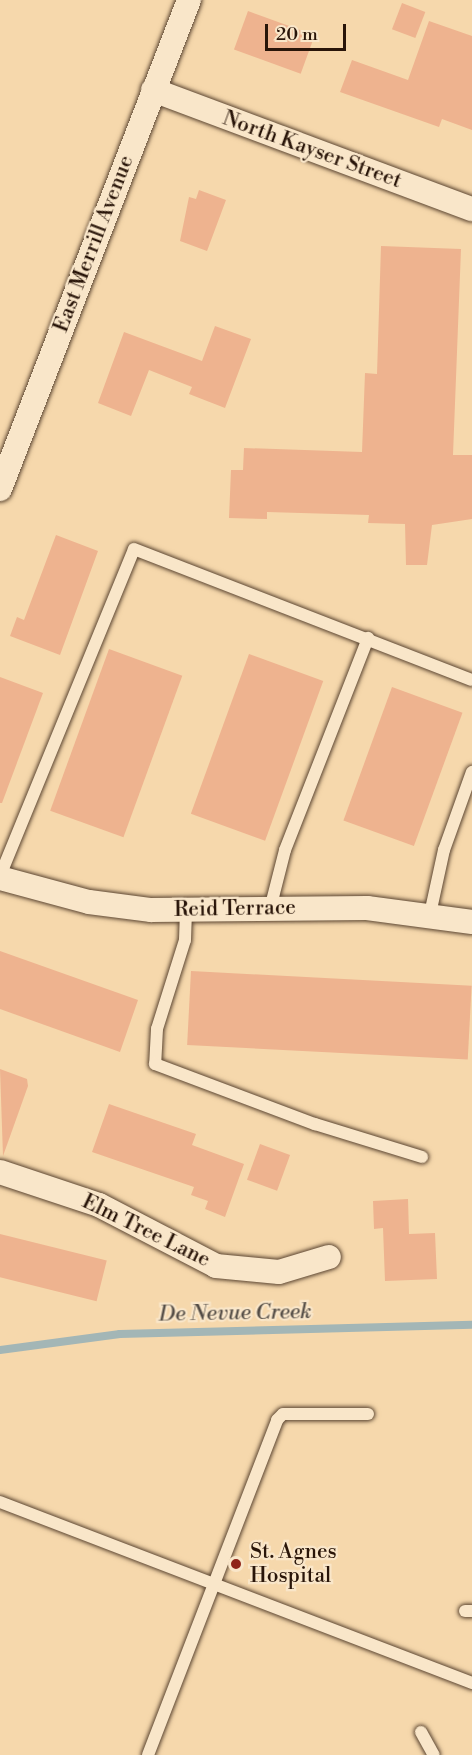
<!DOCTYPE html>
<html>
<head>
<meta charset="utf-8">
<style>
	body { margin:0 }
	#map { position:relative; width:472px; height:1755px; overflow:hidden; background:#f6d8ac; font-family:"Libre Bodoni",serif }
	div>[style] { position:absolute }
	.stream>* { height:8px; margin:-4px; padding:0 4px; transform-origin:4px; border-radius:4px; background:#a3b6b6 }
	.building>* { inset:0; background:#eeb38f; transform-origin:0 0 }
	.roads { filter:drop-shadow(0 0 2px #5c4632) drop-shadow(0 0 2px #5c4632) }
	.service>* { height:12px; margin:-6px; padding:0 6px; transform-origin:6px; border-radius:6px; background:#f9e6c9 }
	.minor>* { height:24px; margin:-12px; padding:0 12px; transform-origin:12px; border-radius:12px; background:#f9e6c9 }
	.dots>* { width:16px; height:16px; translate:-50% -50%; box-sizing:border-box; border:3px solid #f9e6c9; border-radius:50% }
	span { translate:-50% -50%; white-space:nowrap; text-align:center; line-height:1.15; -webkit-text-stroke:4.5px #f9e6c9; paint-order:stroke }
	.street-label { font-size:21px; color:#291509 }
	.poi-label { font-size:21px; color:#291509 }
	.left { translate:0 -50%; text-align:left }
	.water-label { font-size:22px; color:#544d46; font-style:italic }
	.scale { position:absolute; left:265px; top:24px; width:81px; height:27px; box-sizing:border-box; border:3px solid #291509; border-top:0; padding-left:8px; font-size:18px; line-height:21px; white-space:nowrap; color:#291509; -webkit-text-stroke:4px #f9e6c9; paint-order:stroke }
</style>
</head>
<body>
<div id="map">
	<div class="stream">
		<i style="left:0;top:1350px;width:121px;rotate:-7.6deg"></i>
		<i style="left:120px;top:1334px;width:352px;rotate:-1.5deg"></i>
	</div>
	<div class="building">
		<i style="left:402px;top:3px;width:25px;height:28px;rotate:21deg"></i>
		<i style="left:248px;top:11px;width:71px;height:41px;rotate:20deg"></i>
		<i style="clip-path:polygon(429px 21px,472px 36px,472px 130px,442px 119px,439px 127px,340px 92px,352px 60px,408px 80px)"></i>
		<i style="clip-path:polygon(199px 190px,226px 200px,207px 251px,180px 241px,189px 197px,196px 199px)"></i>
		<i style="clip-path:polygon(381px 246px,461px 249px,453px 455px,472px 455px,472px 519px,432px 525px,427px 565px,406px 565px,405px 524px,368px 523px,369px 515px,267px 512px,267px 519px,229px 518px,231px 470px,243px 470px,244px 448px,362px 452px,365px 373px,377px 374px)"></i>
		<i style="clip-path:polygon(215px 326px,251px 339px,225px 408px,189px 394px,192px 387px,149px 370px,131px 416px,98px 403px,124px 332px,202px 361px)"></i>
		<i style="clip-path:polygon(56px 535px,98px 551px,60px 655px,10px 636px,17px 617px,24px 620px)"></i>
		<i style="left:109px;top:649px;width:78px;height:172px;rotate:20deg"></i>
		<i style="left:249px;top:654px;width:79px;height:170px;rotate:20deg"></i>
		<i style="clip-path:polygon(0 677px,43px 693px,2px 803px,0 803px)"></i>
		<i style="left:392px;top:687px;width:75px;height:142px;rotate:20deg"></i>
		<i style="clip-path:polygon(0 951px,138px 1000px,120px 1052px,0 1009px)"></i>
		<i style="left:191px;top:971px;width:281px;height:74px;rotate:3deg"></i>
		<i style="clip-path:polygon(0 1069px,27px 1079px,28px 1086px,3px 1156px)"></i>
		<i style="clip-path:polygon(109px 1104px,196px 1134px,192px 1145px,244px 1164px,225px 1217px,205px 1209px,208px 1201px,191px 1195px,194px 1187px,92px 1152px)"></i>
		<i style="left:260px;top:1144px;width:32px;height:38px;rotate:20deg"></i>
		<i style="clip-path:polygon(408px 1199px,409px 1234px,435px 1233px,437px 1279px,385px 1281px,383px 1228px,374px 1229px,373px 1201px)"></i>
		<i style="left:0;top:1234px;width:110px;height:42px;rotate:14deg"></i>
	</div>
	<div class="roads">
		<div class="service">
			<i style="left:0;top:876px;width:353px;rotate:-67.7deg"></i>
			<i style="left:134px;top:549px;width:362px;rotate:21.2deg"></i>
			<i style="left:270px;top:909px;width:61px;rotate:-75.7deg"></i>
			<i style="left:285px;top:850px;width:228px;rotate:-68.6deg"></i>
			<i style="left:186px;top:911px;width:29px;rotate:92deg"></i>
			<i style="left:185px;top:940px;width:93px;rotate:107.5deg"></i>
			<i style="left:157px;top:1029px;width:35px;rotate:93deg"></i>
			<i style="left:155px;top:1064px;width:171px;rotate:20.6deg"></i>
			<i style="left:315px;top:1124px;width:112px;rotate:17.1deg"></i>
			<i style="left:430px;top:914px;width:66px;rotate:-77.7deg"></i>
			<i style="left:444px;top:850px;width:83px;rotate:-70.3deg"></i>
			<i style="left:0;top:1502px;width:506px;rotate:20.98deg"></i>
			<i style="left:465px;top:1611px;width:7px"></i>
			<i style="left:421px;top:1732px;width:26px;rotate:61deg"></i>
			<i style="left:148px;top:1755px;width:359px;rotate:-68.9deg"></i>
			<i style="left:277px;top:1420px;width:8px;rotate:-45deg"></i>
			<i style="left:283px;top:1414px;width:85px"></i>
		</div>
		<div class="minor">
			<i style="left:153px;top:90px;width:340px;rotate:20.5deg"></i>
			<i style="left:0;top:489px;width:524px;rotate:-68.87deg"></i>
			<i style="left:0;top:878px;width:92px;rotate:15.1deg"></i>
			<i style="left:89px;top:902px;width:63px;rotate:7.4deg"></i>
			<i style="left:151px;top:910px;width:216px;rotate:-0.5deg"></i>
			<i style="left:367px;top:908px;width:106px;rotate:7.6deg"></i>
			<i style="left:0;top:1172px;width:104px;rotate:18.4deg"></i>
			<i style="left:99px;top:1205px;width:132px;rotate:27.5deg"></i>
			<i style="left:216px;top:1266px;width:63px;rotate:5.4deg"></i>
			<i style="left:279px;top:1272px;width:52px;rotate:-16.7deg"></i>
		</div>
	</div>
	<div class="dots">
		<i style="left:236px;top:1564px;background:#8f2418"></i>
	</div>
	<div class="street-label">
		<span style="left:312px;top:150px;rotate:20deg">North Kayser Street</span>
		<span style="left:94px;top:244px;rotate:-69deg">East Merrill Avenue</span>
		<span style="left:235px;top:909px;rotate:-1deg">Reid Terrace</span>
		<span style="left:146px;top:1231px;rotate:26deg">Elm Tree Lane</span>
	</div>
	<div class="poi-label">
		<span class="left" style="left:250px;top:1564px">St. Agnes<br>Hospital</span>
	</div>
	<div class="water-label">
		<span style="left:235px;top:1313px;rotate:-1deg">De Nevue Creek</span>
	</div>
	<div class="scale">20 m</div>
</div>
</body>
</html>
